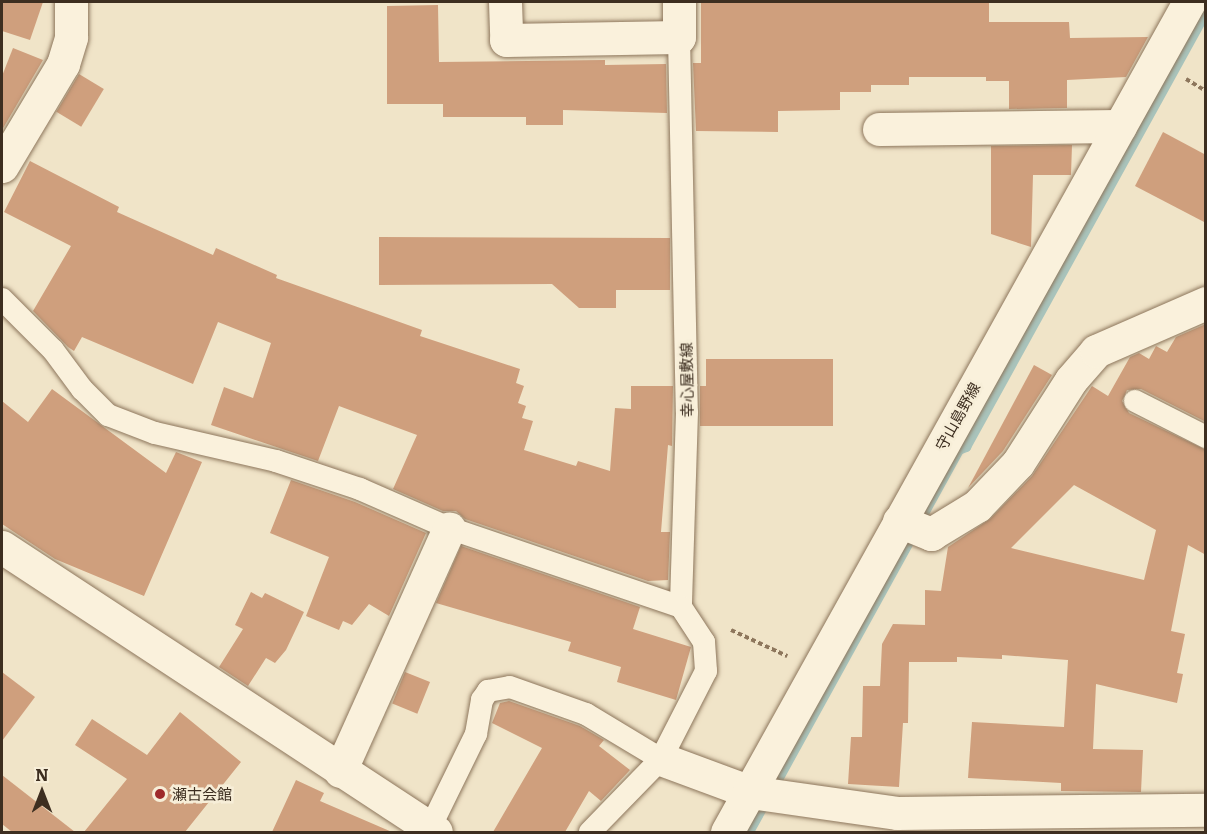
<!DOCTYPE html>
<html>
<head>
<meta charset="utf-8">
<style>
	body { margin:0 }
	#map { position:relative; width:1207px; height:834px; overflow:hidden; background:#f0e4c8; font-family:Literata,"Noto Sans JP",serif }
	div>[style] { position:absolute }
	.stream>* { height:10px; margin:-5px; padding:0 5px; transform-origin:5px; border-radius:5px; background:#a9c4bc }
	.building>* { inset:0; background:#cf9f7d; transform-origin:0 0 }
	.path>* { height:4px; margin-top:-2px; transform-origin:0; background:repeating-linear-gradient(90deg,#8d765c 0 4.5px,transparent 0 7.5px) }
	.roads { filter:drop-shadow(0 0 2px #8d765c) drop-shadow(0 0 2px #8d765c) }
	.service>* { height:22px; margin:-11px; padding:0 11px; transform-origin:11px; border-radius:11px; background:#faf1dc }
	.minor>* { height:33px; margin:-16.5px; padding:0 16.5px; transform-origin:16.5px; border-radius:16.5px; background:#faf1dc }
	.dots>* { width:16px; height:16px; translate:-50% -50%; box-sizing:border-box; border:3px solid #f7eed8; border-radius:50% }
	span { translate:-50% -50%; white-space:nowrap; text-align:center; line-height:1.15; -webkit-text-stroke:5px #f7eed8; paint-order:stroke }
	.street-label { font-size:15px; color:#3d2e20 }
	.poi-label { font-size:15px; color:#3d2e20 }
	.left { translate:0 -50%; text-align:left }
	.frame { position:absolute; inset:0; border:3px solid #3d2e20; pointer-events:none }
	.north { position:absolute; left:12px; top:762px; width:60px; height:60px; -webkit-text-stroke:4px #f7eed8; paint-order:stroke; rotate:0deg; font-size:16px; font-weight:700; line-height:24px; text-align:center; color:#3d2e20 }
	.north::after { content:''; display:block; margin:auto; width:21px; height:27px; background:#3d2e20; clip-path:polygon(50% 0,100% 100%,50% 72%,0 100%) }
</style>
</head>
<body>
<div id="map">
	<div class="stream">
		<i style="left:921px;top:519px;width:79px;rotate:-61.2deg"></i>
		<i style="left:959px;top:450px;width:8px;rotate:-23deg"></i>
		<i style="left:966px;top:447px;width:497px;rotate:-61.1deg"></i>
		<i style="left:775px;top:785px;width:280px;rotate:-61.1deg"></i>
		<i style="left:749px;top:832px;width:25px;rotate:-61deg"></i>
	</div>
	<div class="building">
		<i style="clip-path:polygon(2px 2px,43px 2px,30px 40px,2px 31px)"></i>
		<i style="clip-path:polygon(701px 2px,989px 2px,989px 22px,1069px 22px,1070px 38px,1148px 37px,1126px 77px,1067px 80px,1067px 108px,1009px 109px,1009px 81px,986px 81px,986px 77px,909px 77px,909px 85px,871px 85px,871px 92px,840px 92px,840px 110px,778px 111px,778px 132px,696px 131px,693px 63px,701px 63px)"></i>
		<i style="clip-path:polygon(438px 5px,439px 62px,605px 60px,605px 65px,666px 64px,667px 113px,563px 110px,563px 125px,526px 125px,526px 117px,443px 117px,443px 104px,387px 104px,387px 6px)"></i>
		<i style="clip-path:polygon(13px 48px,43px 60px,2px 130px,2px 76px)"></i>
		<i style="left:79px;top:74px;width:29px;height:44px;rotate:31deg"></i>
		<i style="clip-path:polygon(1163px 132px,1206px 155px,1206px 223px,1135px 186px)"></i>
		<i style="clip-path:polygon(1072px 145px,1071px 175px,1033px 175px,1031px 247px,991px 234px,991px 146px)"></i>
		<i style="clip-path:polygon(30px 161px,119px 207px,117px 212px,213px 255px,216px 248px,277px 275px,276px 278px,422px 330px,420px 336px,520px 369px,516px 383px,524px 386px,518px 403px,526px 406px,522px 418px,533px 421px,524px 450px,576px 466px,578px 461px,610px 471px,615px 408px,631px 409px,631px 386px,673px 386px,672px 446px,668px 445px,661px 532px,670px 532px,668px 580px,648px 581px,465px 519px,456px 511px,443px 511px,393px 489px,417px 435px,339px 406px,318px 461px,211px 425px,224px 387px,253px 398px,271px 343px,218px 322px,193px 384px,82px 337px,74px 351px,68px 347px,33px 311px,71px 246px,4px 212px)"></i>
		<i style="clip-path:polygon(379px 237px,670px 238px,670px 290px,616px 290px,616px 308px,579px 308px,552px 284px,379px 285px)"></i>
		<i style="clip-path:polygon(evenodd,1206px 324px,1206px 422px,1141px 389px,1127px 390px,1122px 401px,1129px 413px,1206px 450px,1206px 555px,1188px 545px,1171px 631px,1185px 634px,1177px 673px,1183px 674px,1177px 703px,1096px 684px,1093px 749px,1143px 750px,1141px 792px,1061px 791px,1061px 783px,968px 778px,972px 722px,1064px 727px,1068px 660px,1002px 655px,1002px 659px,957px 657px,957px 662px,909px 662px,908px 723px,903px 723px,899px 787px,848px 784px,851px 737px,862px 737px,863px 686px,880px 686px,882px 644px,893px 624px,925px 625px,925px 590px,941px 591px,948px 547px,990px 519px,1032px 476px,1092px 386px,1108px 396px,1130px 357px,1139px 353px,1149px 359px,1156px 346px,1167px 352px,1176px 337px,1206px 324px,1074px 485px,1156px 530px,1144px 580px,1011px 548px,1074px 485px)"></i>
		<i style="clip-path:polygon(706px 359px,833px 359px,833px 426px,700px 426px,700px 386px,706px 386px)"></i>
		<i style="clip-path:polygon(1034px 365px,1052px 375px,1003px 451px,968px 488px)"></i>
		<i style="clip-path:polygon(52px 389px,166px 473px,176px 452px,202px 462px,144px 596px,55px 559px,2px 524px,2px 401px,28px 422px)"></i>
		<i style="clip-path:polygon(291px 480px,355px 502px,426px 533px,389px 616px,369px 604px,352px 625px,343px 621px,339px 630px,306px 616px,329px 557px,270px 533px)"></i>
		<i style="clip-path:polygon(461px 546px,640px 607px,633px 629px,691px 647px,676px 700px,617px 682px,621px 667px,568px 651px,571px 642px,436px 603px)"></i>
		<i style="clip-path:polygon(251px 592px,262px 598px,265px 593px,304px 612px,286px 650px,275px 663px,266px 658px,248px 686px,219px 667px,243px 629px,235px 625px)"></i>
		<i style="clip-path:polygon(2px 672px,35px 697px,2px 741px)"></i>
		<i style="left:405px;top:672px;width:27px;height:34px;rotate:22deg"></i>
		<i style="clip-path:polygon(509px 701px,580px 726px,604px 740px,599px 746px,630px 770px,601px 801px,589px 791px,565px 832px,493px 832px,542px 748px,492px 723px,500px 703px)"></i>
		<i style="clip-path:polygon(180px 712px,241px 762px,185px 832px,84px 832px,127px 779px,75px 745px,92px 719px,147px 755px)"></i>
		<i style="clip-path:polygon(2px 775px,75px 832px,12px 832px,2px 824px)"></i>
		<i style="clip-path:polygon(296px 780px,324px 793px,320px 801px,392px 832px,272px 832px)"></i>
	</div>
	<div class="path">
		<i style="left:1186px;top:79px;width:23px;rotate:31deg"></i>
		<i style="left:731px;top:630px;width:62px;rotate:24.9deg"></i>
	</div>
	<div class="roads">
		<div class="service">
			<i style="left:679px;top:37px;width:375px;rotate:88.8deg"></i>
			<i style="left:687px;top:412px;width:195px;rotate:91.8deg"></i>
			<i style="left:2px;top:299px;width:72px;rotate:45deg"></i>
			<i style="left:53px;top:350px;width:49px;rotate:53.4deg"></i>
			<i style="left:82px;top:389px;width:37px;rotate:45deg"></i>
			<i style="left:108px;top:415px;width:50px;rotate:21deg"></i>
			<i style="left:155px;top:433px;width:124px;rotate:13deg"></i>
			<i style="left:276px;top:461px;width:89px;rotate:18.4deg"></i>
			<i style="left:360px;top:489px;width:97px;rotate:23.7deg"></i>
			<i style="left:449px;top:528px;width:245px;rotate:18.8deg"></i>
			<i style="left:681px;top:607px;width:42px;rotate:56.7deg"></i>
			<i style="left:704px;top:642px;width:29px;rotate:86deg"></i>
			<i style="left:706px;top:671px;width:99px;rotate:117.1deg"></i>
			<i style="left:661px;top:759px;width:102px;rotate:134.2deg"></i>
			<i style="left:1135px;top:401px;width:80px;rotate:26.9deg"></i>
			<i style="left:430px;top:828px;width:105px;rotate:-63.9deg"></i>
			<i style="left:476px;top:734px;width:35px;rotate:-80deg"></i>
			<i style="left:482px;top:700px;width:11px;rotate:-56deg"></i>
			<i style="left:488px;top:691px;width:22px;rotate:-10deg"></i>
			<i style="left:510px;top:687px;width:81px;rotate:19.6deg"></i>
			<i style="left:586px;top:714px;width:87px;rotate:31deg"></i>
		</div>
		<div class="minor">
			<i style="left:505px;top:2px;width:38px;rotate:88deg"></i>
			<i style="left:506px;top:40px;width:173px;rotate:-1deg"></i>
			<i style="left:679px;top:37px;width:35px;rotate:-90deg"></i>
			<i style="left:879px;top:129px;width:241px;rotate:-0.7deg"></i>
			<i style="left:2px;top:166px;width:119px;rotate:-59.1deg"></i>
			<i style="left:63px;top:64px;width:28px;rotate:-73deg"></i>
			<i style="left:71px;top:37px;width:35px;rotate:-90deg"></i>
			<i style="left:899px;top:521px;width:35px;rotate:22deg"></i>
			<i style="left:931px;top:534px;width:54px;rotate:-31.3deg"></i>
			<i style="left:977px;top:506px;width:59px;rotate:-46.4deg"></i>
			<i style="left:1018px;top:463px;width:98px;rotate:-57.4deg"></i>
			<i style="left:1071px;top:380px;width:38px;rotate:-49deg"></i>
			<i style="left:1096px;top:351px;width:120px;rotate:-23.6deg"></i>
			<i style="left:2px;top:547px;width:519px;rotate:33.29deg"></i>
			<i style="left:661px;top:759px;width:95px;rotate:20.3deg"></i>
			<i style="left:750px;top:792px;width:148px;rotate:8.1deg"></i>
			<i style="left:897px;top:813px;width:309px;rotate:-0.6deg"></i>
			<i style="left:340px;top:771px;width:266px;rotate:-65.8deg"></i>
			<i style="left:727px;top:832px;width:950px;rotate:-60.9deg"></i>
		</div>
	</div>
	<div class="dots">
		<i style="left:160px;top:794px;background:#9e2a2b"></i>
	</div>
	<div class="street-label">
		<span style="left:686px;top:380px;rotate:-91deg">幸心屋敷線</span>
		<span style="left:957px;top:416px;rotate:-61deg">守山島野線</span>
	</div>
	<div class="poi-label">
		<span class="left" style="left:172px;top:794px">瀬古会館</span>
	</div>
	<div class="frame"></div>
	<div class="north">N</div>
</div>
</body>
</html>
